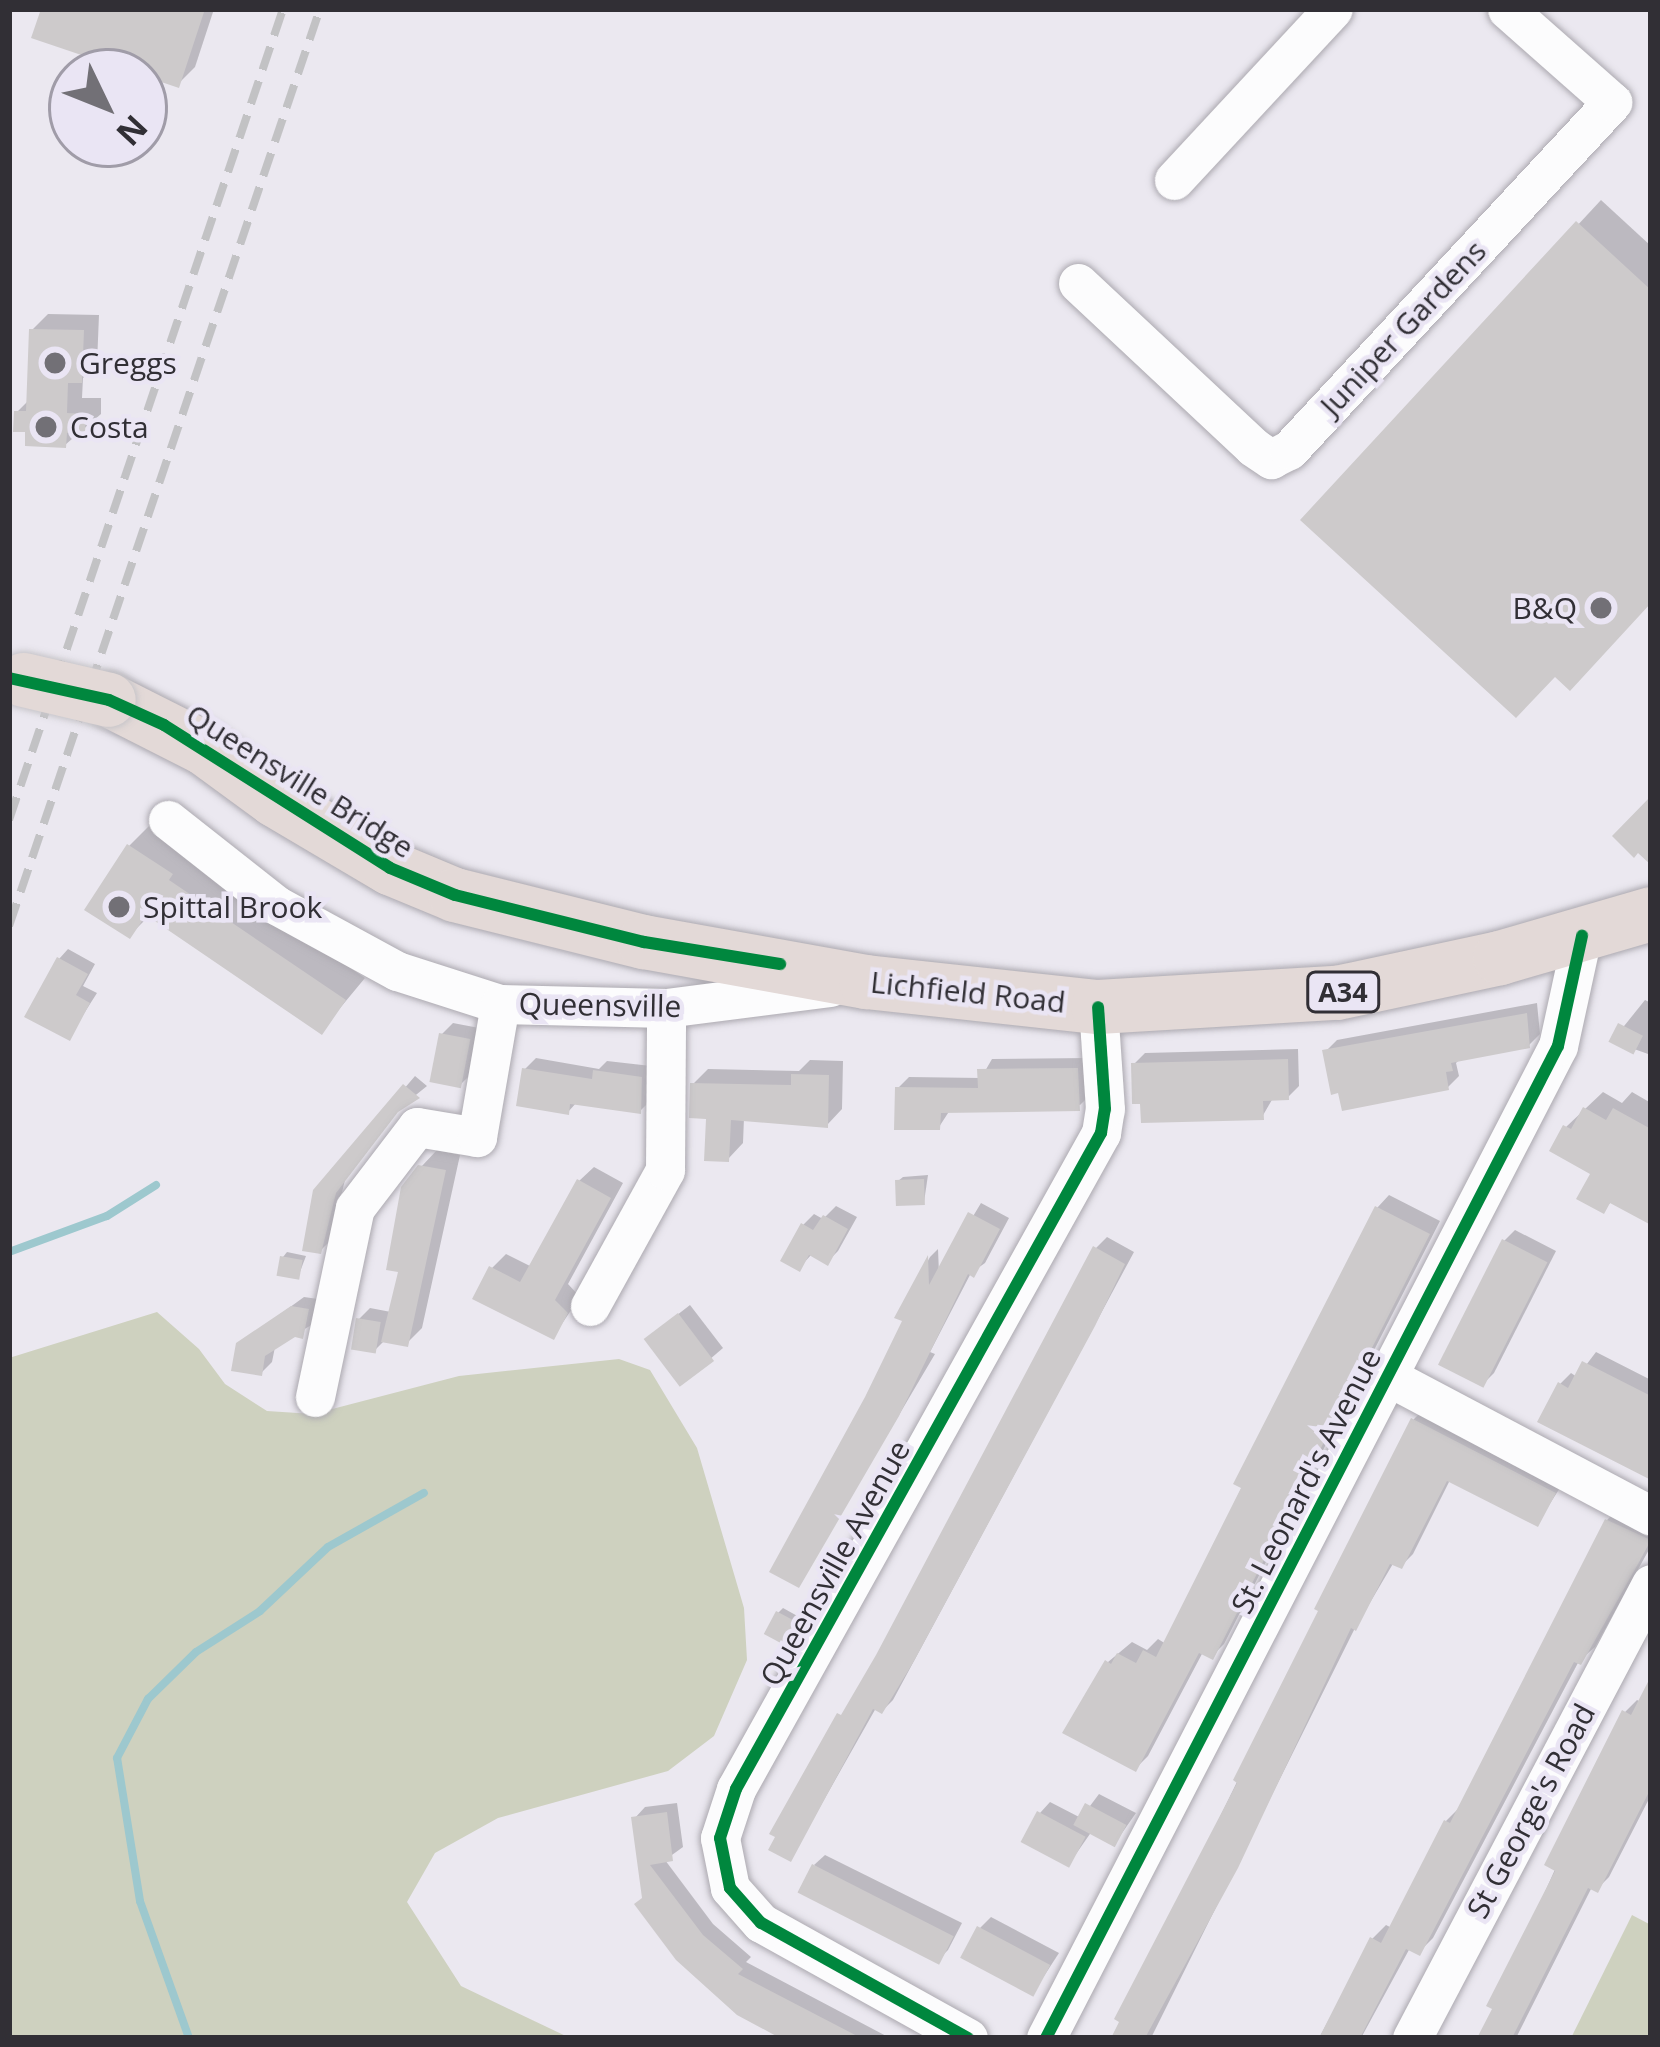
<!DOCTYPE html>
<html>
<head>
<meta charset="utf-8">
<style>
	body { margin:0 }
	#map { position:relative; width:1660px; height:2047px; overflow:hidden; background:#ebe8f0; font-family:"Open Sans",sans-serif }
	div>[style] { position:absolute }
	.green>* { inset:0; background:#ced1bf }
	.shadow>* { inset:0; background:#0003 }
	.stream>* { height:8px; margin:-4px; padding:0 4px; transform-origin:4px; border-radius:4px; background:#9dc8ce }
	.building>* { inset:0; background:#cdcacb; transform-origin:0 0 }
	.roads { filter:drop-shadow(0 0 3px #aca9b0) drop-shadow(0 0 3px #aca9b0) }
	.minor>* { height:39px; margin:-19.5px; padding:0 19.5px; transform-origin:19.5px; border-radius:19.5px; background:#fcfcfd }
	.highway>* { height:54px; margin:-27px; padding:0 27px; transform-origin:27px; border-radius:27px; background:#e3d9d7 }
	.rail>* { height:8px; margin-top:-4px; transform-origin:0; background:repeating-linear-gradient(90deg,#c2c2c4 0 24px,transparent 0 36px) }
	.bridges { filter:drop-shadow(0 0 3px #c7c5c9) drop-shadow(0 0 3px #c7c5c9) }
	.highway-bridge>* { height:54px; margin:-27px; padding:0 27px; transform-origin:27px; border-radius:27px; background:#e3d9d7 }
	.cycleway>* { height:12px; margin:-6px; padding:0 6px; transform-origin:6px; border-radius:6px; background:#00873e }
	.dots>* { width:33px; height:33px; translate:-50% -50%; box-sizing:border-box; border:6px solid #eae5f4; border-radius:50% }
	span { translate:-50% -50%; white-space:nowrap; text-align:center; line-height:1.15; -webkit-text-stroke:9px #eae5f4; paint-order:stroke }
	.shield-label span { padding:3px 9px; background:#eae5f4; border:3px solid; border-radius:9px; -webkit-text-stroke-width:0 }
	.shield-label { font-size:27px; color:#312f35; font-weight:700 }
	.street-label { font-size:30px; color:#312f35 }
	.poi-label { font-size:30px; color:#312f35 }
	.left { translate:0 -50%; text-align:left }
	.right { translate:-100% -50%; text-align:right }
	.frame { position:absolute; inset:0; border:12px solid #312f35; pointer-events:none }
	.north { position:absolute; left:48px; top:48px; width:120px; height:120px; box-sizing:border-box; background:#eae5f4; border:3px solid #a09ca8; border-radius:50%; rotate:133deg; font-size:33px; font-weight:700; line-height:48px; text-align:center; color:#312f35 }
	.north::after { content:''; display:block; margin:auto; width:42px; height:54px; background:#727076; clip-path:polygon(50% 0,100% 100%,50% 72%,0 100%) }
</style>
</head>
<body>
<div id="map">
	<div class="green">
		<i style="clip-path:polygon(157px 1312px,199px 1349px,225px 1384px,267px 1411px,313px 1414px,459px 1376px,619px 1359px,650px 1370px,697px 1448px,744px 1608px,747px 1660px,714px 1736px,668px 1771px,498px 1818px,435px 1853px,407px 1902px,461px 1986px,570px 2038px,9px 2038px,9px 1358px)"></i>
		<i style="clip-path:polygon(1632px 1915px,1651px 1925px,1651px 2038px,1571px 2038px)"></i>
	</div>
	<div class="shadow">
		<i style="clip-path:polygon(44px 9px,214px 9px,195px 67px,178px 84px)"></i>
		<i style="clip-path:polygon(1601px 200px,1651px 246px,1651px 601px,1305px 519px)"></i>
		<i style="clip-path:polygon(48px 314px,99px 315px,97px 364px,83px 378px,82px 398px,101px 398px,101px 414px,65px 445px,28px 429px,17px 412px,29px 400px,32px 330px)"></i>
		<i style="clip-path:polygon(150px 825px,188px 858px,365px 978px,321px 1031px,150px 915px,129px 936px,129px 846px)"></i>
		<i style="clip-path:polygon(68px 949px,95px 964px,83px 986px,97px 993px,69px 1037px,59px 959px)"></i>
		<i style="clip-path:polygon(1645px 1000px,1651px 1003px,1648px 1054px,1612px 1041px)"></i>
		<i style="clip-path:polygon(1537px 1003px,1540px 1034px,1529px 1045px,1461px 1058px,1456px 1063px,1459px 1076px,1448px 1087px,1326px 1051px,1337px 1040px)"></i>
		<i style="clip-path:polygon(453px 1023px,479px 1028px,471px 1074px,460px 1085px,442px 1034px)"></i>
		<i style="clip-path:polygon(1298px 1049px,1299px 1086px,1288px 1097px,1273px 1098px,1262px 1117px,1134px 1064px,1145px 1053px)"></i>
		<i style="clip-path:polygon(536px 1058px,599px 1069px,607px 1061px,651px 1066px,651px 1100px,640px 1111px,577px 1102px,568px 1112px,524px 1070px)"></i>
		<i style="clip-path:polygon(1088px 1058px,1091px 1094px,1080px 1105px,950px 1110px,939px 1127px,898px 1088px,909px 1077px,981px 1078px,992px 1059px)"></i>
		<i style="clip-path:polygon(810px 1060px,843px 1061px,842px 1109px,827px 1125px,744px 1118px,743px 1143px,728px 1159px,693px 1084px,708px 1069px,799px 1071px)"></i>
		<i style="clip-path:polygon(415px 1076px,427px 1086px,401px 1107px,345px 1180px,330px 1241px,320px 1251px,316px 1192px)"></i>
		<i style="clip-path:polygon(1603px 1092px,1622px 1103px,1632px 1092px,1651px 1103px,1651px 1222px,1612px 1201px,1603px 1210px,1594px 1173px,1566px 1127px)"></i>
		<i style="clip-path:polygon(437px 1150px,460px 1155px,422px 1328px,406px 1344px,385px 1340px,374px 1351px,359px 1319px,370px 1308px,391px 1312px,421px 1167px)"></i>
		<i style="clip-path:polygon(594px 1167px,623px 1183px,568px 1284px,580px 1297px,553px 1337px,492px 1268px,506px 1254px,532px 1267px,579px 1181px)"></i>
		<i style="clip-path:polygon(928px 1175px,924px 1202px,898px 1181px,903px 1177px)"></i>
		<i style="clip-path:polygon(1389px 1195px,1440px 1221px,1224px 1644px,1212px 1656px,1203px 1652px,1148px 1756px,1136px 1768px,1108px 1662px,1132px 1642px,1147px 1650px,1158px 1639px,1166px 1644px,1377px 1208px)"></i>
		<i style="clip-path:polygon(981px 1203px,1009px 1218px,985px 1263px,971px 1273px,930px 1352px,935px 1354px,799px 1584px,867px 1399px,906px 1320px,898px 1316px,930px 1257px,938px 1249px,939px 1273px)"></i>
		<i style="clip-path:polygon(836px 1206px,857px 1217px,838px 1251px,827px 1262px,812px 1254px,799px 1268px,803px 1225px,814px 1214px,823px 1219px)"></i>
		<i style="clip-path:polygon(1515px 1230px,1556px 1251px,1494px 1373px,1483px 1384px,1504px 1241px)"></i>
		<i style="clip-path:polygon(1107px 1237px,1134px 1252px,893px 1700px,882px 1711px,876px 1708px,791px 1858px,879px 1656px,1096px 1248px)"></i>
		<i style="clip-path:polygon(287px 1252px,306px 1256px,298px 1277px,283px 1257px)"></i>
		<i style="clip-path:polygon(304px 1297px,318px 1299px,313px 1324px,275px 1347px,272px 1362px,261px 1373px,239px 1344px)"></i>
		<i style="clip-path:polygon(690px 1305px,723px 1348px,682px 1383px,659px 1329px)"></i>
		<i style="clip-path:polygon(1596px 1352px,1651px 1380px,1651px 1476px,1560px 1384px,1571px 1373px,1577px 1377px)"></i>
		<i style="clip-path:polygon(1425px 1408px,1565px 1480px,1537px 1524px,1450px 1480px,1413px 1554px,1401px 1566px,1394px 1562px,1355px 1628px,1151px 2038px,1112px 2038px,1414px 1419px)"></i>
		<i style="clip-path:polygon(1621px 1506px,1651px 1520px,1651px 1546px,1595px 1647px,1579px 1661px,1433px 1938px,1419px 1952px,1410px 1948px,1361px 2038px,1319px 2038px,1372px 1939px,1386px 1925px,1392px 1928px,1446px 1821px,1462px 1805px,1607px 1520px)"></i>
		<i style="clip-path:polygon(783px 1608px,801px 1618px,791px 1638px,778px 1613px)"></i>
		<i style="clip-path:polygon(1651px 1684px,1651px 1795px,1609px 1877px,1597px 1889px,1592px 1887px,1516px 2038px,1480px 2038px,1625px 1712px,1637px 1700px,1641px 1702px)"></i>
		<i style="clip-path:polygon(1099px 1794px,1136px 1813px,1115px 1843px,1092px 1831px,1069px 1864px,1040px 1813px,1050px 1802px,1081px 1818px)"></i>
		<i style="clip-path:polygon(677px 1803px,683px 1847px,665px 1860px,713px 1924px,751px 1957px,746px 1962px,890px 2038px,787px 2038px,645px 1898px,634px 1819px,645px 1807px)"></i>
		<i style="clip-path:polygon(825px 1855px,962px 1923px,948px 1950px,937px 1961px,814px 1865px)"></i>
		<i style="clip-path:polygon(991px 1917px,1059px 1953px,1033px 1993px,980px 1928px)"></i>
	</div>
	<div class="stream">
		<i style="left:9px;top:1252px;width:104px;rotate:-20.2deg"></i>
		<i style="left:107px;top:1216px;width:58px;rotate:-32.3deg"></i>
		<i style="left:189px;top:2038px;width:145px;rotate:-109.7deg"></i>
		<i style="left:140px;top:1901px;width:145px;rotate:-99.1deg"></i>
		<i style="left:117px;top:1758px;width:67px;rotate:-62.3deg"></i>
		<i style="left:148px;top:1699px;width:67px;rotate:-44.4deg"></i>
		<i style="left:196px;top:1652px;width:76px;rotate:-32.6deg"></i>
		<i style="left:260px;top:1611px;width:93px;rotate:-43.3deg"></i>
		<i style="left:328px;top:1547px;width:110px;rotate:-29.4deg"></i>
	</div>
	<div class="building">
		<i style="clip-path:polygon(41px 9px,205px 9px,179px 88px,31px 38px)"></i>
		<i style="clip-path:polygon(1576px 221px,1651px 290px,1651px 603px,1570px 691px,1555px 677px,1516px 718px,1300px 520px)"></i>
		<i style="clip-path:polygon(29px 329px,84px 330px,82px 383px,68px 383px,67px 413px,86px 414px,85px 433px,67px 433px,66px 448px,25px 446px,25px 432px,13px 432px,14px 411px,26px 411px)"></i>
		<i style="clip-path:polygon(1651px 796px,1651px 865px,1638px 853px,1634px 858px,1612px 836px)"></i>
		<i style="clip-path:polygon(127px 844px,173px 874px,169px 880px,346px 1000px,322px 1035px,146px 915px,130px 939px,84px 910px)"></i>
		<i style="clip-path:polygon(57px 957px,88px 974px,76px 995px,90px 1003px,70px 1041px,24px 1017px)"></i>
		<i style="clip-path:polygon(1527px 1013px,1530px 1048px,1451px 1063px,1453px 1071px,1446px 1072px,1449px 1090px,1342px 1111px,1338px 1093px,1331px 1095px,1322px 1050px)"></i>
		<i style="left:1618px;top:1023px;width:28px;height:21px;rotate:27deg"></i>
		<i style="left:439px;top:1033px;width:32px;height:50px;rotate:11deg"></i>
		<i style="clip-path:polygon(1288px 1059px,1289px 1100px,1263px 1101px,1264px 1120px,1141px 1123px,1140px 1104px,1132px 1104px,1131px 1063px)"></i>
		<i style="clip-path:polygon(522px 1068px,592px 1079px,593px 1070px,642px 1077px,641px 1114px,570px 1104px,569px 1115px,516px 1106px)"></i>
		<i style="clip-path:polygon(1078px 1068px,1080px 1111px,941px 1113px,940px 1130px,894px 1130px,895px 1087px,978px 1088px,977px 1069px)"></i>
		<i style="clip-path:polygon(791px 1074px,829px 1075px,828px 1128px,731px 1120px,729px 1162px,704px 1161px,706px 1119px,689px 1118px,690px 1083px,791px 1085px)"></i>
		<i style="clip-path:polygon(403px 1084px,420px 1098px,398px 1112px,336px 1193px,321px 1254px,302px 1251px,313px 1190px)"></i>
		<i style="clip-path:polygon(1583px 1107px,1606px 1120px,1613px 1108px,1651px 1129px,1651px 1225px,1610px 1203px,1604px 1214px,1576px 1199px,1590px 1174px,1549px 1151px,1563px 1125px,1571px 1129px)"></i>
		<i style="clip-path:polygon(418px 1165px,446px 1170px,408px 1347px,381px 1342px,398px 1272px,386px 1270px,401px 1187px)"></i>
		<i style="clip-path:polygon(577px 1179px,611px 1198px,555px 1300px,568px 1313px,554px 1340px,472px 1299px,489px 1266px,520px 1282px)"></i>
		<i style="left:924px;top:1179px;width:26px;height:29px;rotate:88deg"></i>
		<i style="clip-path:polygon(1375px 1206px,1430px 1234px,1213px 1660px,1199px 1653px,1136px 1772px,1062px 1733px,1105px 1660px,1111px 1664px,1117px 1653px,1136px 1663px,1143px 1650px,1156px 1657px,1241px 1488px,1233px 1484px)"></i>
		<i style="clip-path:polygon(968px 1212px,1000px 1229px,974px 1278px,968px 1274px,899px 1416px,799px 1588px,769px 1572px,865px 1397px,902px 1321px,894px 1318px,928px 1255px,929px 1285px)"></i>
		<i style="clip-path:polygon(823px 1215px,848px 1229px,828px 1266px,809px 1255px,800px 1272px,780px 1261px,801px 1223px,813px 1230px)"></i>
		<i style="left:1502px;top:1239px;width:51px;height:141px;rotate:27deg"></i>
		<i style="clip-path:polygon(1093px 1246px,1125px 1264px,1095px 1326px,914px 1661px,882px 1714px,873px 1709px,791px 1862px,768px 1850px,775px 1837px,769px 1834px,837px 1713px,841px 1715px,876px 1655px)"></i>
		<i style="left:280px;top:1256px;width:23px;height:20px;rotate:10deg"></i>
		<i style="clip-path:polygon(291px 1306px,309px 1309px,303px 1339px,295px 1337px,265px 1356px,262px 1376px,231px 1371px,236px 1343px)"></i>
		<i style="left:678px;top:1313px;width:60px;height:43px;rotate:53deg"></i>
		<i style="left:356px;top:1318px;width:25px;height:32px;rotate:9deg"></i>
		<i style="clip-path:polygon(1582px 1361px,1651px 1396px,1651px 1480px,1537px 1422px,1558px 1382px,1568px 1388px)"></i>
		<i style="clip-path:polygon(1411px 1418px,1556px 1493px,1538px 1527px,1447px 1481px,1402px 1569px,1390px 1564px,1356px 1631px,1351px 1628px,1238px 1868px,1145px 2038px,1111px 2038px,1119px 2022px,1114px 2019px,1237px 1783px,1233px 1780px,1318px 1611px,1314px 1609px)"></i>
		<i style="clip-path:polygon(1605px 1519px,1651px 1540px,1638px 1564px,1581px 1665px,1574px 1662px,1420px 1956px,1406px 1949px,1360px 2038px,1319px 2038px,1370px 1937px,1381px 1943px,1444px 1820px,1450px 1823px)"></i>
		<i style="left:776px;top:1611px;width:26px;height:26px;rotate:28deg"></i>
		<i style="clip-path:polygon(1651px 1676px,1651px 1788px,1598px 1893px,1588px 1888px,1512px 2038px,1477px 2038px,1492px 2009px,1486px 2006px,1555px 1871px,1544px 1865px,1622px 1710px,1631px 1715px)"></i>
		<i style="left:1085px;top:1803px;width:47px;height:25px;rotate:28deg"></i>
		<i style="left:1037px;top:1811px;width:55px;height:35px;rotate:28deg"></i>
		<i style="clip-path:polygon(667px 1812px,673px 1861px,650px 1865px,703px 1935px,743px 1969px,738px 1974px,861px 2038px,780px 2038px,737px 2015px,676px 1960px,634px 1904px,642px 1898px,631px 1817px)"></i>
		<i style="left:812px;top:1864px;width:159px;height:32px;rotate:27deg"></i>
		<i style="left:977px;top:1926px;width:83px;height:36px;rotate:28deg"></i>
	</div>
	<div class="roads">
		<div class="minor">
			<i style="left:1174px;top:180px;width:233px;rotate:-47.1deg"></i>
			<i style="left:1078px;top:283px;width:240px;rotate:43.1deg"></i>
			<i style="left:1253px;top:447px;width:22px;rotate:34deg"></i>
			<i style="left:1271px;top:459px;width:20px;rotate:-27deg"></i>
			<i style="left:1289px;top:450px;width:475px;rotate:-47.1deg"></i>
			<i style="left:1612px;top:102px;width:140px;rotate:-138.5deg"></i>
			<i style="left:168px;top:820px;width:137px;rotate:38.2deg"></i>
			<i style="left:276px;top:905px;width:138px;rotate:28.6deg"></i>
			<i style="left:397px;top:971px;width:108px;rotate:17.8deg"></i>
			<i style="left:500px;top:1004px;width:166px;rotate:1.4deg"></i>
			<i style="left:666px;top:1008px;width:166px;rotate:-7.3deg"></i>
			<i style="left:590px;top:1306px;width:155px;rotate:-61.1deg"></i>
			<i style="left:665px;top:1170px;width:162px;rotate:-89.6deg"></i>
			<i style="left:1387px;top:1376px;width:299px;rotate:27.9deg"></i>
			<i style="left:315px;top:1397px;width:193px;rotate:-78.1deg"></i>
			<i style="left:355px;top:1208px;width:102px;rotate:-52.6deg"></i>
			<i style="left:417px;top:1127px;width:61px;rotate:9.5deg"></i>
			<i style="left:477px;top:1137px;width:135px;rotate:-80.2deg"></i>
			<i style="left:968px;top:2038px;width:237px;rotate:-150.9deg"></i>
			<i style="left:761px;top:1923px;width:47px;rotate:-131.5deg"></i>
			<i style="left:730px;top:1888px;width:51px;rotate:-101.3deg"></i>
			<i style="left:720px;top:1838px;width:52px;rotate:-71.9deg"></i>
			<i style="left:736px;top:1789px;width:751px;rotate:-60.91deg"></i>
			<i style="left:1101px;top:1133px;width:24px;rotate:-81deg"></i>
			<i style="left:1105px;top:1109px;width:102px;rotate:-93.9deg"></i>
			<i style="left:1046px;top:2038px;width:1116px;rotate:-62.7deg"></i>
			<i style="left:1558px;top:1046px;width:113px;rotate:-77.7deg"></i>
			<i style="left:1412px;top:2038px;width:513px;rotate:-62.24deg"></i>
		</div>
		<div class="highway">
			<i style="left:109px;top:700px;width:106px;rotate:26.8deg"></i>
			<i style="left:204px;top:748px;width:88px;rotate:36.2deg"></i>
			<i style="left:275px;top:800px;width:134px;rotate:30.6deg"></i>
			<i style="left:390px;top:868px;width:70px;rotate:22.6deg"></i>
			<i style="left:455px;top:895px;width:195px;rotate:14deg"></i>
			<i style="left:644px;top:942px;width:226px;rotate:10.2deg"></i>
			<i style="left:866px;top:982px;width:233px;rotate:6.2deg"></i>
			<i style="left:1098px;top:1007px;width:239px;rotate:-3.4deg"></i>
			<i style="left:1337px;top:993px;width:167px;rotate:-12.1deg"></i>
			<i style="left:1500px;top:958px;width:157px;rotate:-16.2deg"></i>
		</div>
	</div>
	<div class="rail">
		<i style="left:9px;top:820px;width:856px;rotate:-71.33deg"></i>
		<i style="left:9px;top:926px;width:968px;rotate:-71.27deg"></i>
	</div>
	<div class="bridges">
		<div class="highway-bridge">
			<i style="left:24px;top:680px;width:87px;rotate:13.2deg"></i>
		</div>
	</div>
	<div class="cycleway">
		<i style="left:9px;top:678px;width:102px;rotate:12.4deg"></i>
		<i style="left:109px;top:700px;width:60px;rotate:24.4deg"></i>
		<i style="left:164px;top:725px;width:267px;rotate:32.3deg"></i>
		<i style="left:390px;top:868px;width:70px;rotate:22.6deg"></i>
		<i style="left:455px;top:895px;width:195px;rotate:14deg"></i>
		<i style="left:644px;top:942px;width:138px;rotate:9.2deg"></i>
		<i style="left:968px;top:2038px;width:237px;rotate:-150.9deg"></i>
		<i style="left:761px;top:1923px;width:47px;rotate:-131.5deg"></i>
		<i style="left:730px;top:1888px;width:51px;rotate:-101.3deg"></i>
		<i style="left:720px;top:1838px;width:52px;rotate:-71.9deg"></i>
		<i style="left:736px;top:1789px;width:751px;rotate:-60.91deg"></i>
		<i style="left:1101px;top:1133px;width:24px;rotate:-81deg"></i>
		<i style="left:1105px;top:1109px;width:102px;rotate:-93.9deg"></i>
		<i style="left:1046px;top:2038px;width:1116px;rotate:-62.7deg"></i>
		<i style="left:1558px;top:1046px;width:113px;rotate:-77.7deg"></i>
	</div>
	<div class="dots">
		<i style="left:55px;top:363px;background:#727076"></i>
		<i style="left:46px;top:427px;background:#727076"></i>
		<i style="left:1601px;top:608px;background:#727076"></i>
		<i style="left:119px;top:907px;background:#727076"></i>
	</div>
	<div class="shield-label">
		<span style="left:1343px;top:992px">A34</span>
	</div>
	<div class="street-label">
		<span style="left:1403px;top:328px;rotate:-47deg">Juniper Gardens</span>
		<span style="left:300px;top:781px;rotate:32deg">Queensville Bridge</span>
		<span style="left:968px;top:992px;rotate:6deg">Lichfield Road</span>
		<span style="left:600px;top:1005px;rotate:1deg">Queensville</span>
		<span style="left:1306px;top:1481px;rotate:-63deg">St. Leonard's Avenue</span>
		<span style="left:835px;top:1563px;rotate:-61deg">Queensville Avenue</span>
		<span style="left:1531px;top:1811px;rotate:-62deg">St George's Road</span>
	</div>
	<div class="poi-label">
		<span class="left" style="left:79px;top:363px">Greggs</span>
		<span class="left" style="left:70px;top:427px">Costa</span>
		<span class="right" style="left:1577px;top:608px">B&amp;Q</span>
		<span class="left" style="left:143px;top:907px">Spittal Brook</span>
	</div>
	<div class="frame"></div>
	<div class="north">N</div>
</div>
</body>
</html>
